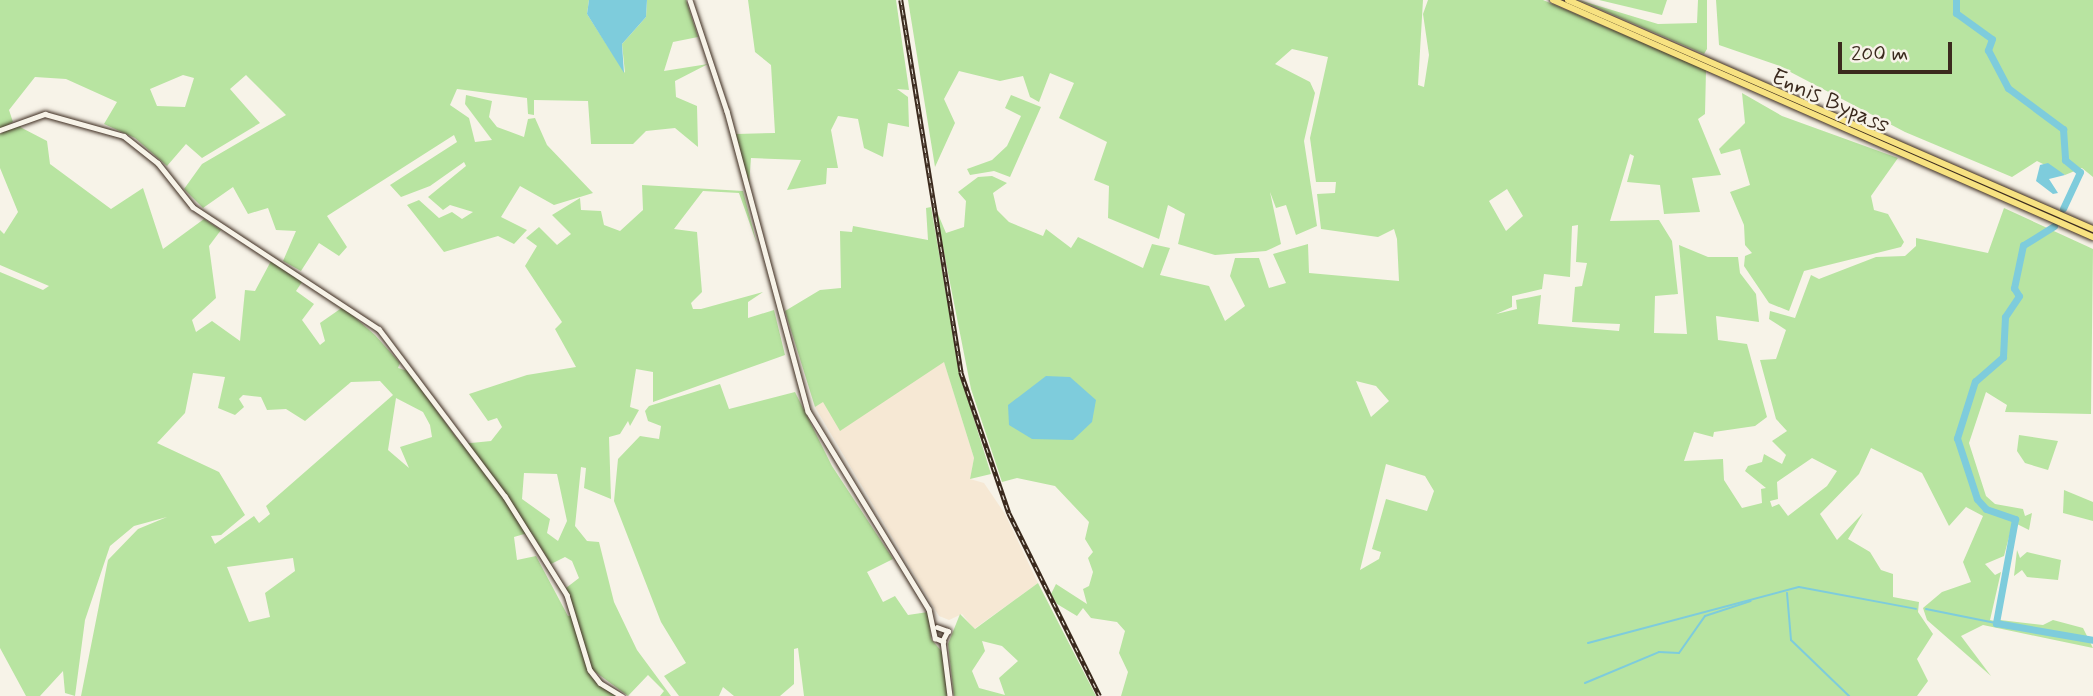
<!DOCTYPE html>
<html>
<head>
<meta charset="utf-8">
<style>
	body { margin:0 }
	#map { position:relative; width:2093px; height:696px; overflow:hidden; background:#f7f3e8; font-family:Mynerve,sans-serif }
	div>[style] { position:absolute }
	.built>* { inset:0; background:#f6e8d4 }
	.green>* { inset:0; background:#b8e4a1 }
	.water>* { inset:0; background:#7eccdc }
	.stream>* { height:2px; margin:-1px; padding:0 1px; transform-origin:1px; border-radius:1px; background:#7eccdc }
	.river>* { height:7px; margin:-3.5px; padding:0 3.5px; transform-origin:3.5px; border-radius:3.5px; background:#7eccdc }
	.roads { filter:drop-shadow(0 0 2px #3b2a1e) drop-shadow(0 0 2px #3b2a1e) }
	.secondary>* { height:4.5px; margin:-2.25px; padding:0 2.25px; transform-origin:2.25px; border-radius:2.25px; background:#f7f3e8 }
	.highway>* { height:6px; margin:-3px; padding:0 3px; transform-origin:3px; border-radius:3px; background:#f7e281 }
	.rail>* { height:4.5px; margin-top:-2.25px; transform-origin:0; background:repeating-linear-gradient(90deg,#f7f3e8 0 5px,#3b2a1e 0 10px); box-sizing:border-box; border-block:2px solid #3b2a1e }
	span { translate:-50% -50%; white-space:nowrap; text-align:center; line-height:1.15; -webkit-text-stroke:5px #f7f3e8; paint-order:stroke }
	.street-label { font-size:23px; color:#3b2a1e }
	.scale { position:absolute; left:1838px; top:42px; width:114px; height:32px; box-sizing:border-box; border:4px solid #3b2a1e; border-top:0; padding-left:9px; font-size:21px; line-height:24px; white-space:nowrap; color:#3b2a1e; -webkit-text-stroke:5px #f7f3e8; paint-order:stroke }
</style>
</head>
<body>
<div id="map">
	<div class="built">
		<i style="clip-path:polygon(933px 326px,974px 458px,970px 479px,984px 483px,1005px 514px,1038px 583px,974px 629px,962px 614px,949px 620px,939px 616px,815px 407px)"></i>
	</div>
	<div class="green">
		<i style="clip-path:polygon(evenodd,0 0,589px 0,587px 14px,625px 73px,622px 44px,646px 17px,647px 0,686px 0,698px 37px,673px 42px,664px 71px,708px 64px,675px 81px,676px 97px,697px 106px,698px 147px,675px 128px,646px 131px,633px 144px,591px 144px,588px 101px,534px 100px,534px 115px,528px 114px,527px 98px,457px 89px,450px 105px,469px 118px,475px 142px,492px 140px,465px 104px,466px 95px,492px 101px,489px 117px,497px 127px,524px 137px,528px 119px,535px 118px,547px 145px,593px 193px,554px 205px,520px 186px,501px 217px,527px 230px,514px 244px,498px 236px,444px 252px,407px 205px,419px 200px,439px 218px,452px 212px,462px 219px,473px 212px,450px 205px,443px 210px,428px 197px,466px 166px,464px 162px,430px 186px,401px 197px,390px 185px,457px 142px,454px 135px,327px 216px,347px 247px,339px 256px,319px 243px,301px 271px,283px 261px,296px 231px,276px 230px,268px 208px,248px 214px,233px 187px,203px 208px,184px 189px,202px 164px,286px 115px,246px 75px,230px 89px,260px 123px,202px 158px,186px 144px,167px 166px,135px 138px,104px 124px,117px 102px,66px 79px,35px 77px,9px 110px,13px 122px,0 129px,0 0,183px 75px,194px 78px,185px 107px,157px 106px,150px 89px,183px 75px)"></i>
		<i style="clip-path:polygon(748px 0,896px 0,909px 90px,897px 89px,908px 97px,909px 127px,888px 123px,883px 157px,864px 148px,858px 119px,838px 116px,831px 130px,838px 168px,827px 168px,826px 184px,787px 190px,801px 160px,751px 158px,749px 185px,736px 134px,775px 133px,771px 65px,755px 52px)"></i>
		<i style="clip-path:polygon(evenodd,1423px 0,1418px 85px,1424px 87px,1429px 55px,1423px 14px,1428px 0,1543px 0,1706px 70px,1705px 114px,1698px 119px,1721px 175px,1692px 178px,1700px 212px,1664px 214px,1660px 185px,1627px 182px,1634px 156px,1630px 154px,1610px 221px,1659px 220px,1672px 241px,1678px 294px,1655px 296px,1654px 333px,1687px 334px,1679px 245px,1708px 257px,1738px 257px,1740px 273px,1756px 294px,1759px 322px,1716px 316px,1718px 340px,1747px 344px,1767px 417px,1755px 426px,1714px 432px,1713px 437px,1694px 432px,1684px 461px,1723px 459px,1724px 480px,1742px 508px,1762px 503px,1761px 489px,1766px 488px,1745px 471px,1748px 466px,1762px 462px,1764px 454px,1782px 464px,1786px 455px,1772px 441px,1787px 431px,1776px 419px,1760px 360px,1776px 359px,1786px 330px,1769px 319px,1770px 311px,1795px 318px,1811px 275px,1819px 279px,1876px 257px,1905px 256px,1916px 246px,1916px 238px,1988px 253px,2004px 208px,2093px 249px,2091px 414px,2005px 412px,2007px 405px,1986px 392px,1969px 443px,1986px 496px,1995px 504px,2023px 509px,2025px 516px,2032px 513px,2029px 530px,2013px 522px,2004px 556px,1985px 564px,1995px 575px,2001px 572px,1990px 620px,2006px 623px,1998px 621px,2000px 609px,2000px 620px,2043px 625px,2053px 620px,2083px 628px,2093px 648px,1983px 625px,1961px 636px,1991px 676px,1927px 620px,1923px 608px,1942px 592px,1971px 582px,1963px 562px,1983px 516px,1966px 507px,1949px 526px,1922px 473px,1871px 448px,1859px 474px,1820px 514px,1837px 540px,1863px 513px,1848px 539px,1870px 552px,1881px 570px,1893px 574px,1893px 597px,1919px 602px,1918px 612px,1933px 634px,1917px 659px,1928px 681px,1917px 696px,1121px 696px,1128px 672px,1119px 653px,1125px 631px,1117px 622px,1091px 618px,1083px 608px,1077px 616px,1057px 604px,1051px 594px,1056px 584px,1087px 604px,1083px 589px,1089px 586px,1093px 572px,1088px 558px,1093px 552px,1085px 539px,1089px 522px,1055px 486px,1017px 478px,1002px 482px,971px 389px,935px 207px,946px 233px,964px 227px,966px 201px,958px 192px,978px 177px,992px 176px,1007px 183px,993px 193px,997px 210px,1009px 222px,1043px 236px,1046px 229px,1071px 248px,1078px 237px,1143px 268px,1152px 244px,1170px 248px,1160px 275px,1209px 286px,1225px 321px,1245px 306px,1230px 276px,1235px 258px,1259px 258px,1269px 288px,1286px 283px,1273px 254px,1308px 244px,1309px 273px,1399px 281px,1397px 239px,1394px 229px,1378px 237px,1321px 229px,1317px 194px,1335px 193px,1336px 182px,1316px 182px,1310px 138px,1328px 57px,1292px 49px,1275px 64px,1310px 82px,1315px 93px,1304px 141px,1317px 226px,1296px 235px,1286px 205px,1276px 208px,1270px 192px,1281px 244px,1266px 251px,1215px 255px,1178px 244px,1185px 214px,1168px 205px,1159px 239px,1108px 218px,1109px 186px,1094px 180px,1107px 142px,1059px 118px,1074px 83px,1050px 73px,1039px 102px,1030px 97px,1023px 76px,1000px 81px,959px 71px,944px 99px,955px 123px,935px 167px,908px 0,1423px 0,1507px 189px,1523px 216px,1506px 231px,1489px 201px,1507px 189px,1423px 0,1578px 225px,1576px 262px,1587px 263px,1582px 286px,1575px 287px,1572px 322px,1620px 324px,1619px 331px,1538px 324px,1541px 295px,1516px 300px,1517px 309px,1496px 314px,1512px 307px,1512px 296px,1542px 289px,1544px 274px,1570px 277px,1572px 226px,1578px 225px,1423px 0,1356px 381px,1376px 386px,1389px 401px,1371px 417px,1356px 381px,1423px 0,1812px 458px,1837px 471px,1827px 486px,1788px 516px,1779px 504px,1772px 507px,1770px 501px,1778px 499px,1777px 482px,1812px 458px,1423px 0,1386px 464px,1425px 476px,1434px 491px,1427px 511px,1386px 499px,1372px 549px,1381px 552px,1379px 559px,1360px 570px,1386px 464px)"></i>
		<i style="clip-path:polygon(1579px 0,1658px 24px,1697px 23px,1698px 0,1707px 0,1707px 49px,1704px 54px)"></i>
		<i style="clip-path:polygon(1599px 0,1667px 0,1662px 15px)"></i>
		<i style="clip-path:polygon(1716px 0,2093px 0,2093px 177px,2082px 168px,2065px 175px,2037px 161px,2012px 177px,1905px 132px,1777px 65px,1719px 45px)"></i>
		<i style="clip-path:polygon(1742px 93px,1782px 116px,1898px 158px,1871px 196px,1874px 210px,1888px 214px,1904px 242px,1901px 247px,1804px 271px,1789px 311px,1769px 303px,1744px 266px,1745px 256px,1752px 253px,1745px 245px,1744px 225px,1730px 192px,1750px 185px,1740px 149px,1721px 154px,1719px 149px,1745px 123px)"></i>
		<i style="clip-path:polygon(1011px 95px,1041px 107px,1010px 177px,994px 171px,970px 175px,967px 169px,992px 160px,1007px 146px,1021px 116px,1005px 108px)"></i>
		<i style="clip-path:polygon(evenodd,24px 122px,20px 127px,47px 141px,50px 164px,111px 209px,143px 188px,163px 249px,204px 219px,221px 230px,209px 246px,216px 298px,192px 320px,196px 332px,212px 321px,240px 341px,245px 290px,255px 291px,271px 261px,304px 279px,296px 291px,314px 304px,302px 320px,320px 345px,325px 341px,320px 323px,343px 307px,375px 335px,400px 363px,398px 368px,408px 371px,461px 444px,491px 441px,502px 427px,497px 418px,488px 421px,469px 394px,527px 375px,576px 367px,555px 329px,562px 322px,525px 266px,537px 246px,526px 238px,539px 227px,557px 245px,571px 234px,552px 215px,580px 198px,581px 210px,601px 211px,604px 225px,620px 231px,643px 210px,642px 185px,743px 191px,757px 244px,739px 193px,703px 191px,674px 229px,697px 232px,702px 292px,691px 303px,693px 309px,701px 309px,763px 292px,748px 302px,748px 318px,774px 310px,785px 355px,653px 402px,653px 372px,636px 369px,630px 407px,639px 410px,630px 426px,628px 421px,620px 434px,609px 437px,611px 499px,584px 488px,586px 468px,581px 467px,575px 526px,587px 541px,599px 542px,614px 602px,637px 650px,671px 696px,660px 696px,664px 691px,648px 675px,628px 696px,594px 671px,590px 676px,617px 696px,81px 696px,108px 560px,138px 529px,167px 517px,134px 526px,110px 546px,85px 620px,75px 696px,65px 693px,63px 671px,40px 696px,26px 696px,0 648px,0 272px,43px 290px,49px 286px,0 265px,0 230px,4px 234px,18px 212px,0 168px,0 134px,24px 122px,193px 373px,225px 377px,218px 408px,235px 415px,244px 407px,239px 399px,243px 395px,261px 397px,267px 410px,286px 409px,305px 421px,351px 382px,380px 381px,393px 395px,266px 506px,270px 514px,259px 523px,254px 516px,215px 544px,211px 536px,221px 535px,245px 515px,219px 472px,157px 443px,185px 413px,193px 373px,24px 122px,396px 398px,423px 412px,430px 425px,432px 437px,400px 447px,409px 468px,388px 450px,396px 398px,24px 122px,524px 473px,557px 474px,567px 521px,558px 541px,547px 533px,550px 519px,522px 499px,524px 473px,24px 122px,531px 532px,551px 564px,565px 557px,572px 561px,579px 578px,566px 588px,576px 615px,568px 616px,536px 556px,517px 560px,514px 537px,531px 532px,24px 122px,293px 558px,295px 571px,265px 593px,270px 617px,249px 622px,227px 567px,293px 558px)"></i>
		<i style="clip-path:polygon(931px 207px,960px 374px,991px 474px,970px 479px,974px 458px,944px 362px,840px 431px,823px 402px,815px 407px,785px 311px,820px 290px,841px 288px,840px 231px,852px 232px,853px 226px,928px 240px,926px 208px)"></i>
		<i style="clip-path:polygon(720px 384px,729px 409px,795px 392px,832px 466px,893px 559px,867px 572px,883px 602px,895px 596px,908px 615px,928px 612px,931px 639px,944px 654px,947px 696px,804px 696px,798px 648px,794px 649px,794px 684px,780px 696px,734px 696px,723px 687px,719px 696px,679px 696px,664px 676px,686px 663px,661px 622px,614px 501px,618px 459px,640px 436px,659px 439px,661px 426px,648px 421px,645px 411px,649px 406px)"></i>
		<i style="clip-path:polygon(2019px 435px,2058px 441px,2048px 470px,2025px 463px,2017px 451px)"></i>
		<i style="clip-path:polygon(2064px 490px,2093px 502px,2093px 521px,2063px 513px)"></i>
		<i style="clip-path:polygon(2017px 550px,2020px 558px,2027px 552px,2061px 560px,2058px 580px,2027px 577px,2022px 570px,2014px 576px)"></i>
		<i style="clip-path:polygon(evenodd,1038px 583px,1096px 696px,954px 696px,948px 644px,960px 614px,975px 629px,1038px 583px,982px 641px,1002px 646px,1018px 661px,999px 678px,1005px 695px,979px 688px,972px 671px,985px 651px,982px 641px)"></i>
	</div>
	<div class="water">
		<i style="clip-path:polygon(589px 0,647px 0,646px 17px,622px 44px,624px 73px,587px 14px)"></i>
		<i style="clip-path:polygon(2048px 163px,2065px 175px,2049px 179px,2058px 193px,2053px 194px,2036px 181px,2040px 165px)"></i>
		<i style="clip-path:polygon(1046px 376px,1070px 377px,1096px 400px,1092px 422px,1073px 440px,1032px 439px,1009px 425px,1008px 405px)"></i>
	</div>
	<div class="stream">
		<i style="left:1787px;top:593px;width:47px;rotate:85.1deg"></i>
		<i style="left:1791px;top:640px;width:81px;rotate:44deg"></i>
		<i style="left:1926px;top:609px;width:71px;rotate:11.3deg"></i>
		<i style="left:1588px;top:643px;width:218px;rotate:-14.9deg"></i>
		<i style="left:1799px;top:587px;width:119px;rotate:10.6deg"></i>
		<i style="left:1585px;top:683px;width:80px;rotate:-22.7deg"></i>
		<i style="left:1659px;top:652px;width:20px;rotate:3deg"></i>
		<i style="left:1679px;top:653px;width:45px;rotate:-54.9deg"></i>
		<i style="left:1705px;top:616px;width:48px;rotate:-18.1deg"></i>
	</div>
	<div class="river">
		<i style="left:1956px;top:0;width:13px;rotate:90deg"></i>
		<i style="left:1956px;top:13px;width:44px;rotate:35.8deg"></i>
		<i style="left:1992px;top:39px;width:12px;rotate:110deg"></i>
		<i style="left:1988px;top:50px;width:43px;rotate:62.2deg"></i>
		<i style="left:2008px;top:88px;width:69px;rotate:36.7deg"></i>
		<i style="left:2063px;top:129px;width:31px;rotate:86deg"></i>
		<i style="left:2065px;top:160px;width:19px;rotate:39deg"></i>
		<i style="left:2080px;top:172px;width:40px;rotate:115deg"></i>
		<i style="left:2054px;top:226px;width:36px;rotate:148deg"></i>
		<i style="left:2023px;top:245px;width:44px;rotate:101.8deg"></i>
		<i style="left:2014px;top:288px;width:9px;rotate:58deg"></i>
		<i style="left:2019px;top:296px;width:25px;rotate:124deg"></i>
		<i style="left:2005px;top:317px;width:40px;rotate:92.9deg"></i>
		<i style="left:2003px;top:357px;width:37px;rotate:139deg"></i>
		<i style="left:1975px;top:381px;width:60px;rotate:107.5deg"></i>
		<i style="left:1957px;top:438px;width:64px;rotate:71.8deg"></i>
		<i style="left:1977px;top:499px;width:13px;rotate:48deg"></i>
		<i style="left:1986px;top:509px;width:31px;rotate:19deg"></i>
		<i style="left:2015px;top:519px;width:106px;rotate:100.4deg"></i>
		<i style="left:1996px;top:623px;width:98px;rotate:9.9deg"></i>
	</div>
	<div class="roads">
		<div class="secondary">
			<i style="left:690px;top:0;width:117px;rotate:71.6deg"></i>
			<i style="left:727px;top:111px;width:311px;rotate:74.9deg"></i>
			<i style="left:808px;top:411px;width:232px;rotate:58.6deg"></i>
			<i style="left:929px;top:609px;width:30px;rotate:78deg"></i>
			<i style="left:935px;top:638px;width:9px;rotate:21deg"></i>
			<i style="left:0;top:130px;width:48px;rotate:-19.6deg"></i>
			<i style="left:45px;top:114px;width:82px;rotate:15.6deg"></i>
			<i style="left:124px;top:136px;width:43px;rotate:38.5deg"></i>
			<i style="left:158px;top:163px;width:56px;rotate:51.5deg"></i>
			<i style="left:193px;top:207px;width:222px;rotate:33.3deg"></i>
			<i style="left:379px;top:329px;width:209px;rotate:53deg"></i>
			<i style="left:505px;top:496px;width:117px;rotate:57.9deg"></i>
			<i style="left:567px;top:595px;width:78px;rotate:73deg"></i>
			<i style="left:590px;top:670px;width:16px;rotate:52deg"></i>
			<i style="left:600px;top:683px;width:26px;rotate:31deg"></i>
			<i style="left:937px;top:627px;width:12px;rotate:20deg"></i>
			<i style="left:948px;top:631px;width:11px;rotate:117deg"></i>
			<i style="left:943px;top:641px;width:55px;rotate:82.7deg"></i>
		</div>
		<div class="highway">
			<i style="left:1553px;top:0;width:590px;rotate:23.7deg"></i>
			<i style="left:1568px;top:0;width:573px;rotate:23.57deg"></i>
		</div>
	</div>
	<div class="rail">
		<i style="left:901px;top:0;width:377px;rotate:80.8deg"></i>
		<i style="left:961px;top:372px;width:149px;rotate:71.2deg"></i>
		<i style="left:1009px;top:513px;width:204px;rotate:63.6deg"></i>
	</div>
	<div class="street-label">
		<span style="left:1830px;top:102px;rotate:24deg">Ennis Bypass</span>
	</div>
	<div class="scale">200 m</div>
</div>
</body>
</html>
